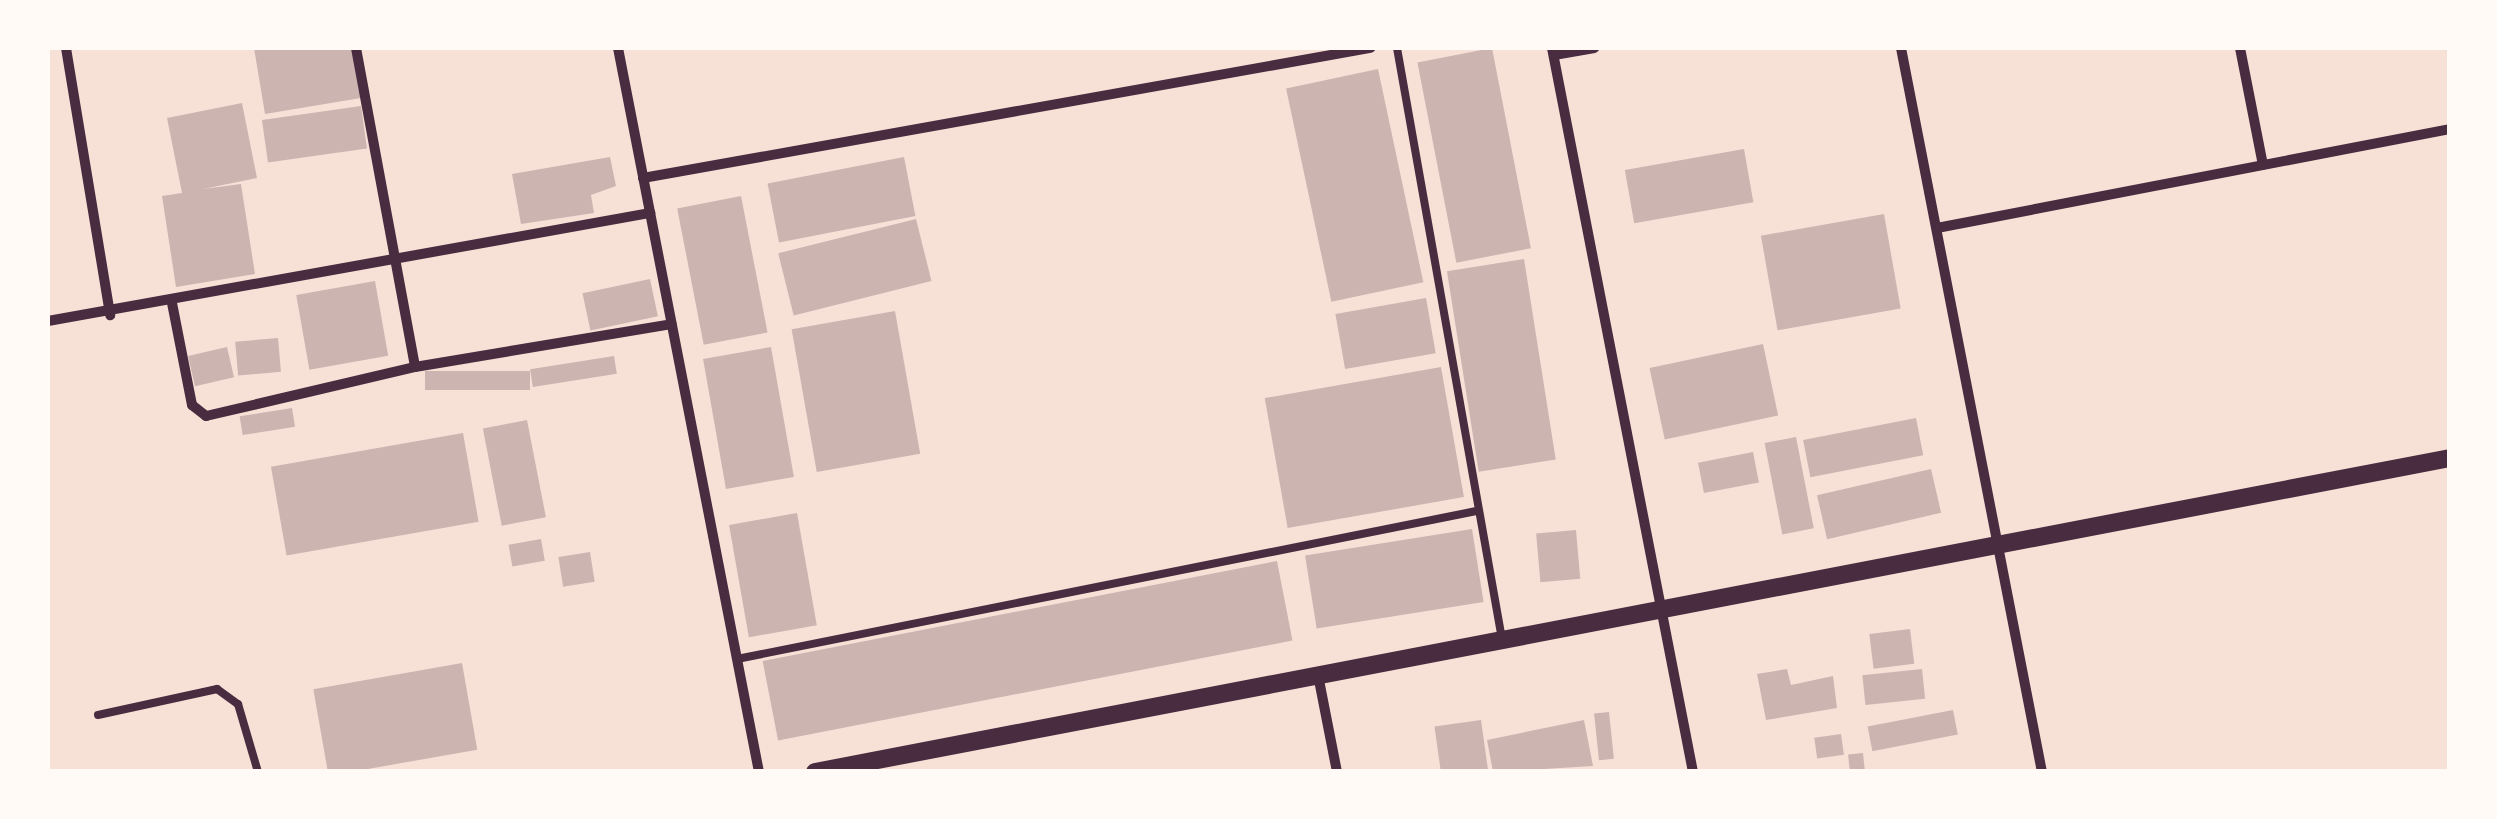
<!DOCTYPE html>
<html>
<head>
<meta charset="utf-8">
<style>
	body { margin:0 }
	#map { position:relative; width:2497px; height:819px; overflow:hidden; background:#f7e1d7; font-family:"DM Sans",sans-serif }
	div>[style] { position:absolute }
	.building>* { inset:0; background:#ccb4b1; transform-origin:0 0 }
	.service>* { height:8px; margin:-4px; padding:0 4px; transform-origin:4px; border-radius:4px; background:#4a2c40 }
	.minor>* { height:10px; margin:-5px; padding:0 5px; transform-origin:5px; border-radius:5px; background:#4a2c40 }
	.tertiary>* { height:18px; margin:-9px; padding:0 9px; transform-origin:9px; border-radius:9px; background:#4a2c40 }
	span { translate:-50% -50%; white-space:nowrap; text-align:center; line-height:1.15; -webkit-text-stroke:8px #fffaf5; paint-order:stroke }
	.frame { position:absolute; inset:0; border:50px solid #fffaf5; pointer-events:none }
</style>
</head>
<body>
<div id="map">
	<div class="building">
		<i style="clip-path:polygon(254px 48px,352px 48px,361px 98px,265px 114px)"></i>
		<i style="left:1492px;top:48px;width:204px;height:76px;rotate:79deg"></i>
		<i style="left:1378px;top:69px;width:218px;height:94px;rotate:78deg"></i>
		<i style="clip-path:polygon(242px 103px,257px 178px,203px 189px,241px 184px,255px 274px,176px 287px,162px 196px,182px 193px,167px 118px)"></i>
		<i style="left:361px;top:106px;width:43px;height:100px;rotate:82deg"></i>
		<i style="left:1744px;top:149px;width:54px;height:121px;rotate:80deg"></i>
		<i style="clip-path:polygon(610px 157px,616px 186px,591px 195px,594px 213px,521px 224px,512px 174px)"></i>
		<i style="left:904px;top:157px;width:60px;height:139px;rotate:79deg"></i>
		<i style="left:741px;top:196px;width:139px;height:65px;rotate:79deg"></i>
		<i style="left:1884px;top:214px;width:96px;height:125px;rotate:80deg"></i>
		<i style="left:916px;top:219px;width:64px;height:142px;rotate:76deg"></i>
		<i style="left:1524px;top:259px;width:203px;height:78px;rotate:81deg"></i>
		<i style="left:650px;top:279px;width:38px;height:69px;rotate:78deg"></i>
		<i style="left:375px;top:281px;width:76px;height:80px;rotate:80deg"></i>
		<i style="left:1426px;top:298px;width:56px;height:92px;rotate:80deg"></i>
		<i style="left:895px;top:311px;width:145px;height:105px;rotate:80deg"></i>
		<i style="left:278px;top:338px;width:34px;height:43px;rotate:85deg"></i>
		<i style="left:1763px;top:344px;width:73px;height:116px;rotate:78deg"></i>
		<i style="left:227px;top:347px;width:31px;height:40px;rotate:77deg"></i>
		<i style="left:771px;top:347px;width:132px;height:69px;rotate:80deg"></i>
		<i style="left:614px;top:356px;width:18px;height:85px;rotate:81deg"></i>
		<i style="left:1441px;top:367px;width:132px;height:179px;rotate:80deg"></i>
		<i style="left:530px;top:371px;width:19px;height:105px;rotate:90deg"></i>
		<i style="left:292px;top:408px;width:19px;height:53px;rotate:81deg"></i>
		<i style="left:1916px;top:418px;width:38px;height:115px;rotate:79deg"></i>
		<i style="left:527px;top:420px;width:99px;height:45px;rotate:79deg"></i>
		<i style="left:463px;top:433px;width:90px;height:195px;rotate:80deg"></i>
		<i style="left:1796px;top:437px;width:93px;height:32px;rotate:79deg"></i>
		<i style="left:1753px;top:452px;width:31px;height:56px;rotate:79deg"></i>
		<i style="left:1931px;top:469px;width:45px;height:117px;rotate:77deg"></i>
		<i style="left:797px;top:513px;width:114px;height:69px;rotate:80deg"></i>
		<i style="left:1472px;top:529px;width:74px;height:169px;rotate:81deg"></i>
		<i style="left:1576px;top:530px;width:49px;height:40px;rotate:85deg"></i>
		<i style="left:541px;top:539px;width:22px;height:33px;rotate:80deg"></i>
		<i style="left:590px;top:552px;width:30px;height:32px;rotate:81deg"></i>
		<i style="left:1277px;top:561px;width:81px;height:524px;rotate:79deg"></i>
		<i style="left:1910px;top:629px;width:35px;height:41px;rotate:83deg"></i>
		<i style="left:462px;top:663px;width:88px;height:151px;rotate:80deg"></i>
		<i style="clip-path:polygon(1787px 669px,1791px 685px,1833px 676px,1837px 708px,1766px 720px,1757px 674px)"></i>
		<i style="left:1922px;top:669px;width:30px;height:60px;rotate:84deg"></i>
		<i style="left:1953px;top:710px;width:25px;height:87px;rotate:79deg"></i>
		<i style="left:1609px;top:712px;width:47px;height:15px;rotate:84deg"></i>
		<i style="left:1481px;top:720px;width:52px;height:47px;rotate:82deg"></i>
		<i style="clip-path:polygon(1584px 720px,1593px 766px,1493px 772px,1487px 740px)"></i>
		<i style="left:1841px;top:734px;width:21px;height:27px;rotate:82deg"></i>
		<i style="left:1863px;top:753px;width:19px;height:15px;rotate:84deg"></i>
	</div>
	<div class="service">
		<i style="left:1397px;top:48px;width:600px;rotate:79.93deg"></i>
		<i style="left:737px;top:659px;width:754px;rotate:-11.32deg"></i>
		<i style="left:98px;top:715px;width:122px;rotate:-12.3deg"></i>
		<i style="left:217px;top:689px;width:26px;rotate:36deg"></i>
		<i style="left:238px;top:704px;width:71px;rotate:73.6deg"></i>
	</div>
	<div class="minor">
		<i style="left:66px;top:48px;width:271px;rotate:80.6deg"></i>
		<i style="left:356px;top:48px;width:324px;rotate:79.5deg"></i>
		<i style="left:618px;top:48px;width:738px;rotate:78.98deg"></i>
		<i style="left:1552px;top:48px;width:738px;rotate:78.98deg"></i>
		<i style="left:1901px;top:48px;width:738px;rotate:78.98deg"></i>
		<i style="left:2240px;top:48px;width:119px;rotate:78.9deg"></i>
		<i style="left:1554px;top:55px;width:41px;rotate:-9.9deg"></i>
		<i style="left:643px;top:178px;width:739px;rotate:-10.14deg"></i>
		<i style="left:1937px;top:228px;width:522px;rotate:-10.92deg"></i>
		<i style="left:172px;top:303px;width:104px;rotate:78.9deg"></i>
		<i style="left:192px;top:405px;width:18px;rotate:38deg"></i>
		<i style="left:206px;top:416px;width:215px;rotate:-13.2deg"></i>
		<i style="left:415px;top:367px;width:260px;rotate:-9.5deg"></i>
		<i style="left:48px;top:321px;width:612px;rotate:-10.17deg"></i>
		<i style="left:1318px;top:675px;width:99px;rotate:78.9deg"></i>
	</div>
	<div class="tertiary">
		<i style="left:815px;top:772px;width:1665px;rotate:-10.87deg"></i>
	</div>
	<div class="frame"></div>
</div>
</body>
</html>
